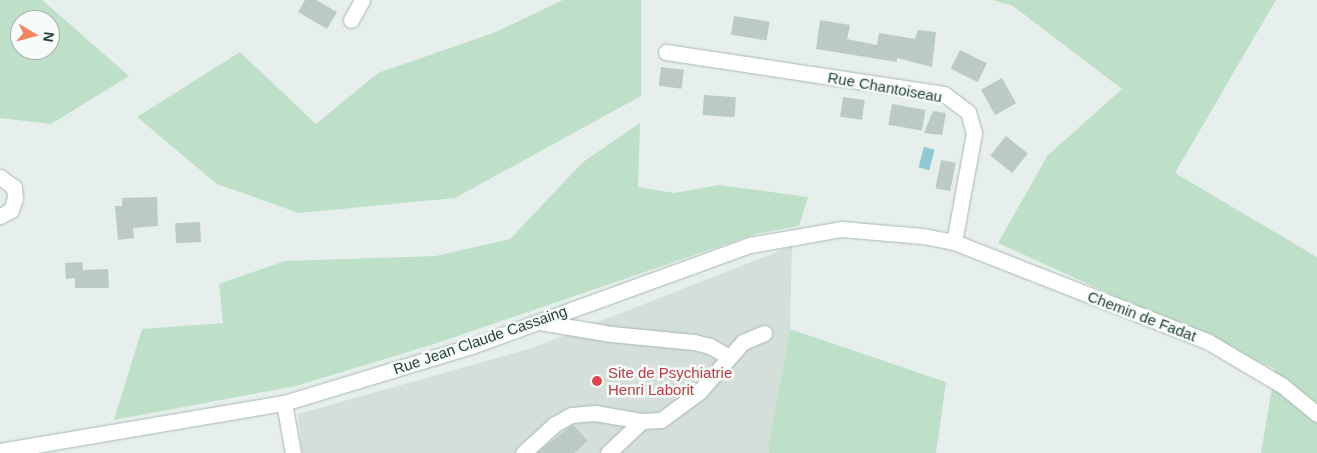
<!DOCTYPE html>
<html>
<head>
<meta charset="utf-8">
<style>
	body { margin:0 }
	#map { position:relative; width:1317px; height:453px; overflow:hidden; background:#e6efeb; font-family:Arial,sans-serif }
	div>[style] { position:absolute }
	.built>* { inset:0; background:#d4dfda }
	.green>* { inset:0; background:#bfe0c8 }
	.water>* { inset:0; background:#8ec9d4; transform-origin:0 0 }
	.building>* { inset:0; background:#bbcac4; transform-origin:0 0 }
	.roads { filter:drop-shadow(0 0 1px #a8b8b2) drop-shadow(0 0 1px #a8b8b2) }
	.minor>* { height:15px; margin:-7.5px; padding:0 7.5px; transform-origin:7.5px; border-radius:7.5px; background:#fff }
	.dots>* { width:14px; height:14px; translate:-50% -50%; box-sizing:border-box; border:2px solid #f7fbf9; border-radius:50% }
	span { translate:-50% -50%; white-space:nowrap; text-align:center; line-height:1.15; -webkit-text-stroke:5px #f7fbf9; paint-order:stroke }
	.street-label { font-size:15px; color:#24423a }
	.health-label { font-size:15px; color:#be3a42 }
	.left { translate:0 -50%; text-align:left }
	.north { position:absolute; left:10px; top:10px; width:50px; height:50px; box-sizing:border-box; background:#f7fbf9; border:1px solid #a3b1ad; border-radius:50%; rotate:98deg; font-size:14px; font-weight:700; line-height:20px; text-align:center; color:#24423a }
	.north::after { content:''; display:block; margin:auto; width:18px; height:22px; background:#f4845f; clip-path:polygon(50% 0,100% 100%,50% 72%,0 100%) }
</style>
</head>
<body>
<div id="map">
	<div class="built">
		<i style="clip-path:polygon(792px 246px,790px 329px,769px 441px,769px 453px,302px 453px,298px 414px,532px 348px)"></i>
	</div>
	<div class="green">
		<i style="clip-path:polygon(evenodd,0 0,42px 0,129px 76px,51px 124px,0 118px,0 0,20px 20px,50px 20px,50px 50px,20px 50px,20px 20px)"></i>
		<i style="clip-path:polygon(563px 0,641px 0,641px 96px,455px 198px,299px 213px,217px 184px,137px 117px,240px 52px,316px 124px,378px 73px,496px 32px)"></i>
		<i style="clip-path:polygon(993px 0,1276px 0,1175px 173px,1317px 257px,1317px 453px,1261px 453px,1275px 369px,998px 243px,1048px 155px,1122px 89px,1013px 6px)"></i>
		<i style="clip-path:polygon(640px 123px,638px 187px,674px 193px,719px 185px,808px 197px,799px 226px,756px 234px,431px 345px,296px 386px,114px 420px,142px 329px,223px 323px,219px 284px,285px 261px,436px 256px,510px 239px,583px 162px)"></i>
		<i style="clip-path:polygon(790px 329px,946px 382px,936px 453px,769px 453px,769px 441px)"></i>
	</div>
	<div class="water">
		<i style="left:924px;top:147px;width:11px;height:21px;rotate:15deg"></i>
	</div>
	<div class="building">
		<i style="clip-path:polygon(305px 0,316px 0,337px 12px,327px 29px,298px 12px)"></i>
		<i style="left:734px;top:16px;width:36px;height:19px;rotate:9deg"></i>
		<i style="clip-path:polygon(820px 20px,850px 25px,847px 39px,877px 45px,879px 33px,915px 39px,918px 30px,936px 32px,932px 67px,897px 58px,897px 62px,816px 49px)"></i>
		<i style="left:960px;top:50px;width:30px;height:21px;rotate:26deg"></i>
		<i style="left:661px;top:67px;width:23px;height:19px;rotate:7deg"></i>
		<i style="left:1002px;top:78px;width:29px;height:24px;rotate:61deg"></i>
		<i style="left:704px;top:95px;width:32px;height:20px;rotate:4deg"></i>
		<i style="left:843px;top:97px;width:22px;height:20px;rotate:8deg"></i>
		<i style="left:892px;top:104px;width:34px;height:21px;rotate:10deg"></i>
		<i style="clip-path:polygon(933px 111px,946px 113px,942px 135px,924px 133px)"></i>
		<i style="left:1006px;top:136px;width:28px;height:25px;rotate:39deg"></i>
		<i style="left:941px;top:160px;width:15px;height:29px;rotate:11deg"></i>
		<i style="clip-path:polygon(157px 197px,158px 226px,133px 228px,134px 238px,118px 240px,115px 206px,122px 206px,122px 198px)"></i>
		<i style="left:200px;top:222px;width:20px;height:25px;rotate:87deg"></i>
		<i style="clip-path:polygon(82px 262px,83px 270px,108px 269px,109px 288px,75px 288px,75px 278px,66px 279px,65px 263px)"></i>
		<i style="clip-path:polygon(573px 425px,588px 441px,574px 453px,537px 453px)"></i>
	</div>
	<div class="roads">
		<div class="minor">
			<i style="left:351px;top:20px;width:23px;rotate:-61deg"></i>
			<i style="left:666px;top:52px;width:281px;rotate:8.6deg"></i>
			<i style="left:944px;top:94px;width:30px;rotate:37deg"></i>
			<i style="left:968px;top:112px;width:22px;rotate:74deg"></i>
			<i style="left:974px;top:133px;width:111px;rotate:100.4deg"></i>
			<i style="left:0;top:177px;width:17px;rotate:36deg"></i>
			<i style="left:14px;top:187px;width:11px;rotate:85deg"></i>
			<i style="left:15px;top:198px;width:13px;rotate:108deg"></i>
			<i style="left:11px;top:210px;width:13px;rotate:151deg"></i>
			<i style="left:540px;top:322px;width:72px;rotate:9.6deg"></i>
			<i style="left:611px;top:334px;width:83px;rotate:5.5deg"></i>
			<i style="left:694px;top:342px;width:16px;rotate:14deg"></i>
			<i style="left:710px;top:346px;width:20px;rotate:30deg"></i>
			<i style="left:284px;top:403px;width:51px;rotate:79.8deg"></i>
			<i style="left:0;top:451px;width:288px;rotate:-9.6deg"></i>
			<i style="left:284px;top:403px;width:196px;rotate:-16.9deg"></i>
			<i style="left:472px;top:346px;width:296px;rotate:-20deg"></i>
			<i style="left:750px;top:245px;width:92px;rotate:-10deg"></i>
			<i style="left:841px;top:229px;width:82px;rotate:4.9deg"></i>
			<i style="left:923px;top:236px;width:32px;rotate:11deg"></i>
			<i style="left:954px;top:242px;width:272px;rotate:21.4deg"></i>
			<i style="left:1207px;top:341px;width:88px;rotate:30.6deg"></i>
			<i style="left:1283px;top:386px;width:44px;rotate:39.5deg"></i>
			<i style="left:523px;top:453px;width:43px;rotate:-42.2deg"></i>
			<i style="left:555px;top:424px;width:18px;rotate:-29deg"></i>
			<i style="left:571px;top:415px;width:24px;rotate:-5deg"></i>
			<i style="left:595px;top:413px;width:48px;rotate:9.7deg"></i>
			<i style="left:642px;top:421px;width:19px;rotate:-3deg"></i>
			<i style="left:661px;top:420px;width:47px;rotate:-36.4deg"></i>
			<i style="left:699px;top:392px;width:67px;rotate:-48.7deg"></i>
			<i style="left:743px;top:342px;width:23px;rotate:-23deg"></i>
			<i style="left:608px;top:453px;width:47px;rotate:-43.3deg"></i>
		</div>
	</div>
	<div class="dots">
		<i style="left:597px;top:381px;background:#e0444e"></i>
	</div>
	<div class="street-label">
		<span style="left:885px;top:87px;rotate:10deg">Rue Chantoiseau</span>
		<span style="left:1142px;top:316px;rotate:21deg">Chemin de Fadat</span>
		<span style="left:480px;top:340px;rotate:-19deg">Rue Jean Claude Cassaing</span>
	</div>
	<div class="health-label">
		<span class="left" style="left:608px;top:381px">Site de Psychiatrie<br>Henri Laborit</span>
	</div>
	<div class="north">N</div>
</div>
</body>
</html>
